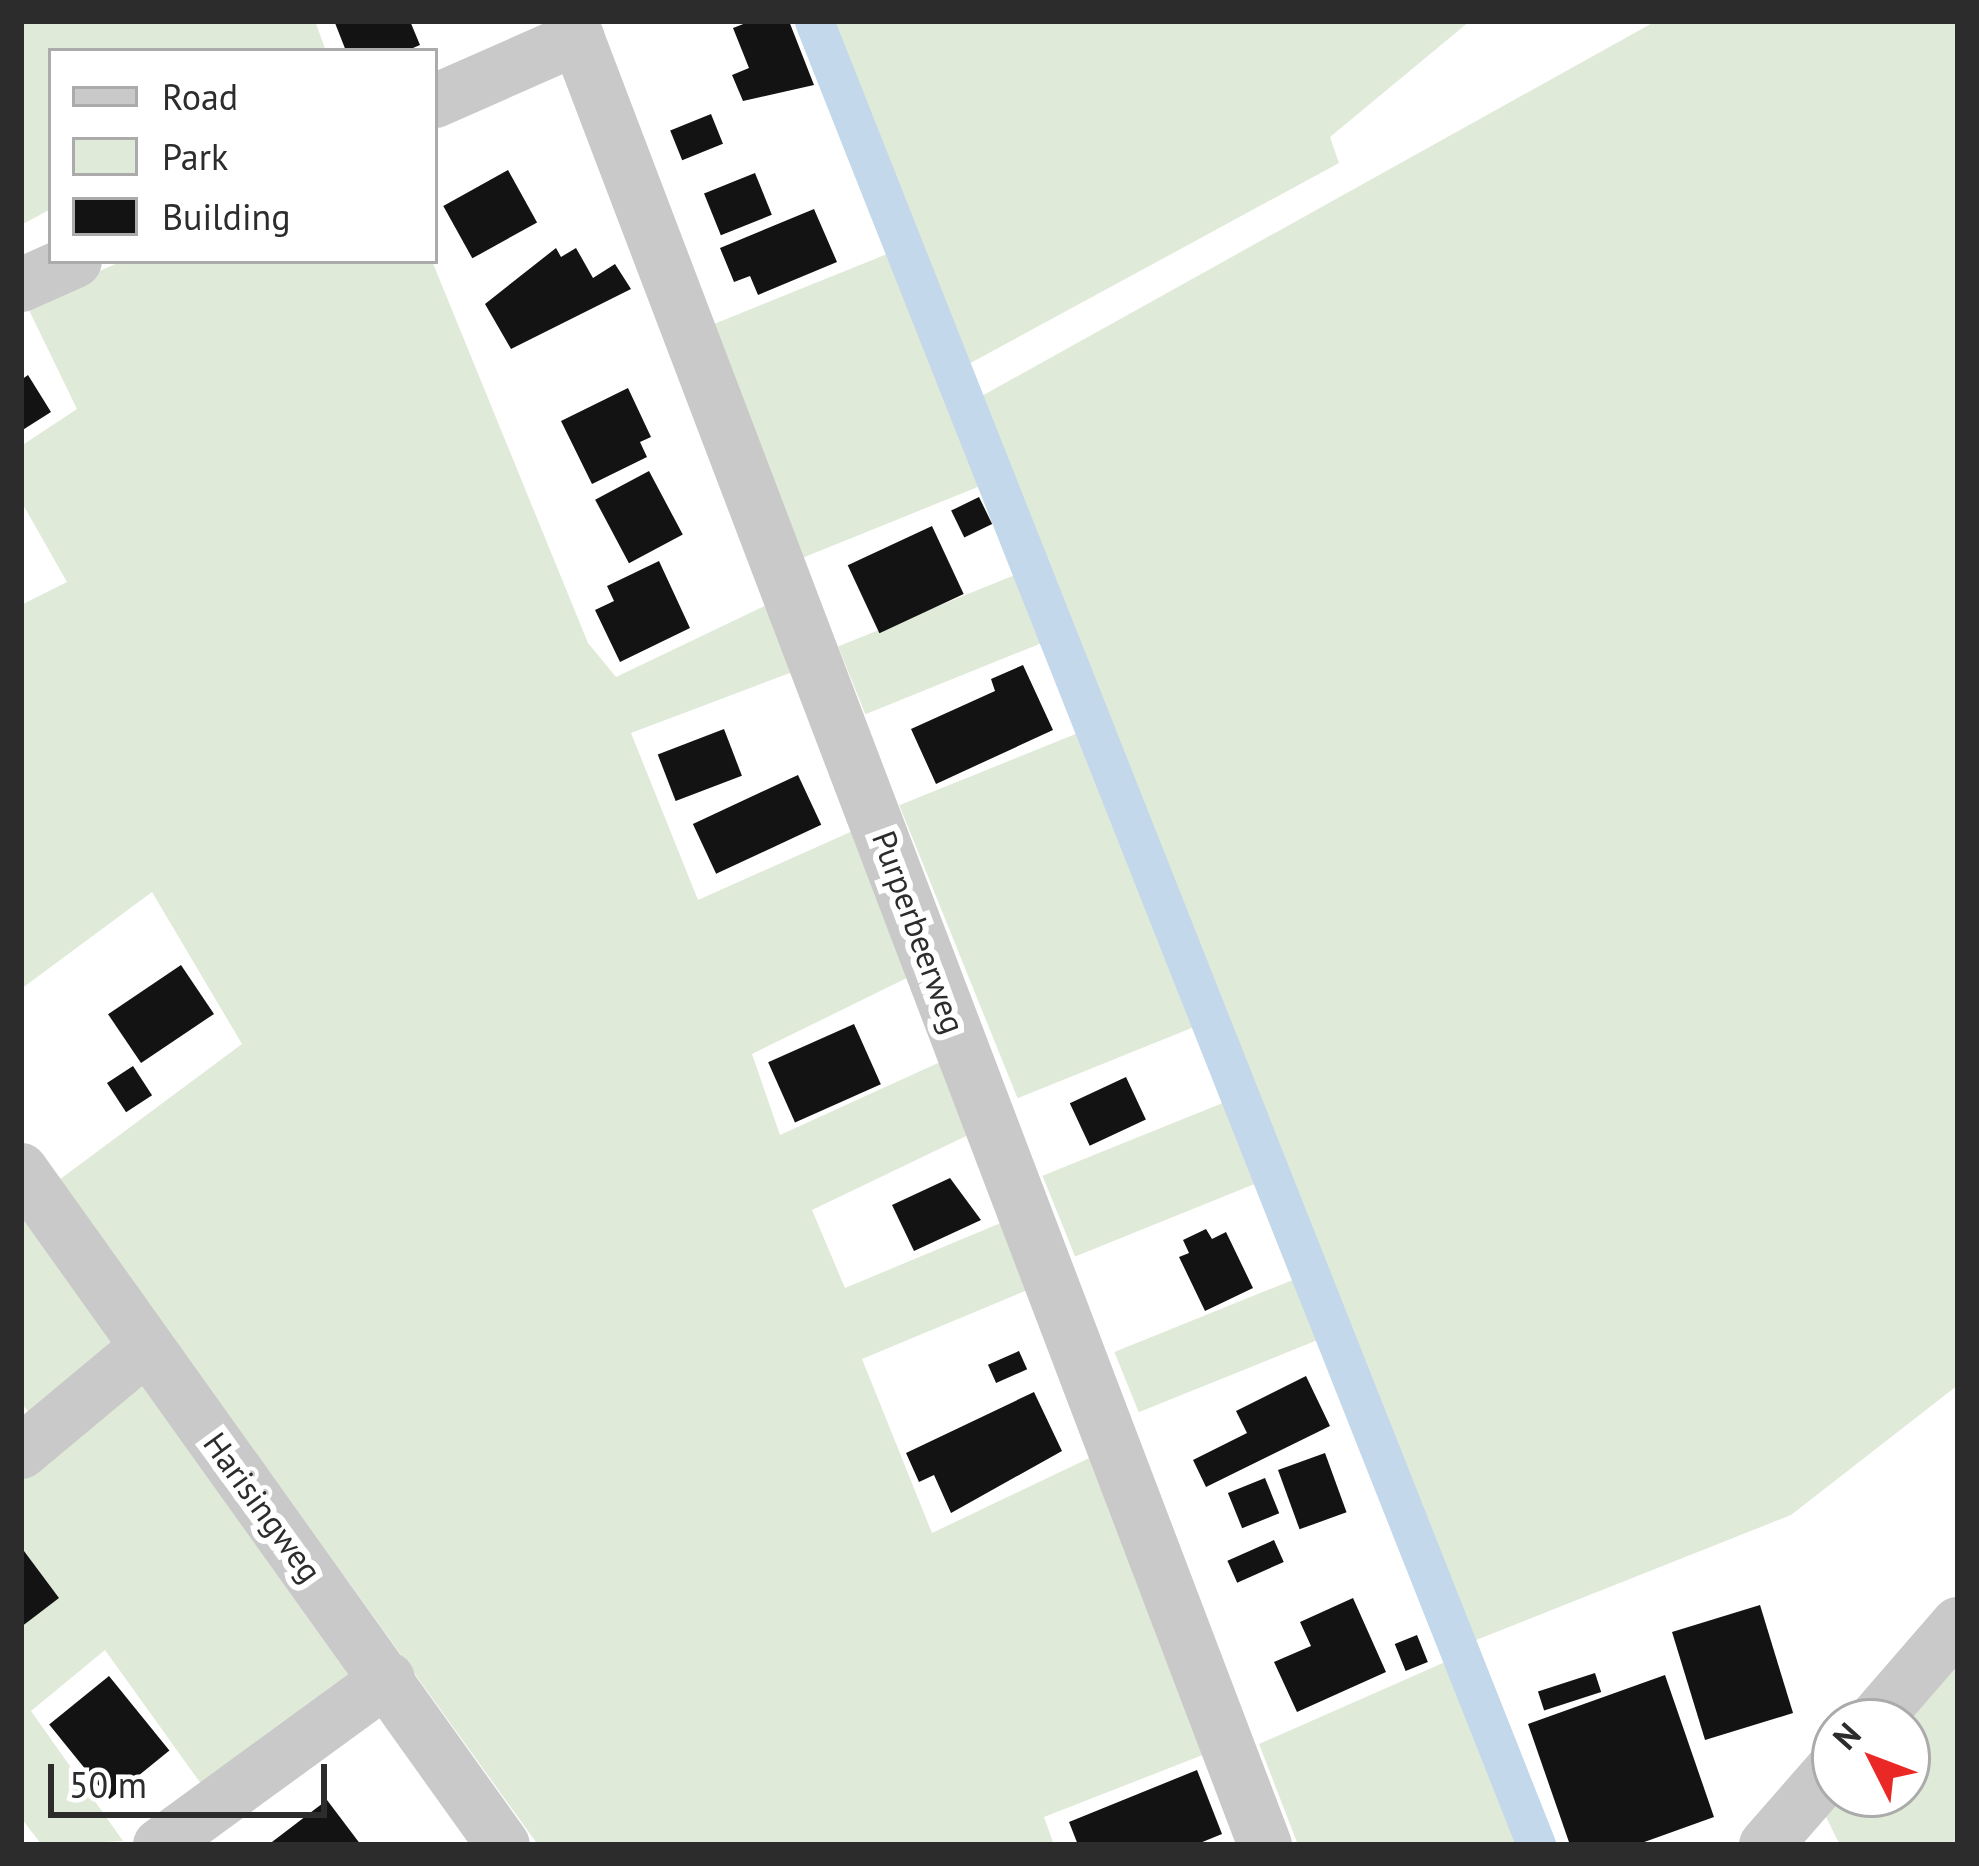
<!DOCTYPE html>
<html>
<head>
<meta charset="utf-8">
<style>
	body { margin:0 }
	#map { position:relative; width:1979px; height:1866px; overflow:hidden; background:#fff; font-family:"PT Sans",sans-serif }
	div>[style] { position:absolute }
	.green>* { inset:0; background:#e0ead8; transform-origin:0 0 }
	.canal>* { height:39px; margin:-19.5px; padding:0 19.5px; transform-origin:19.5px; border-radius:19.5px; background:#c3d8eb }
	.building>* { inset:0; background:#131313; transform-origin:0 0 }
	.minor>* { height:54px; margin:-27px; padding:0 27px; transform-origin:27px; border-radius:27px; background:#c9c9c9 }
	span { translate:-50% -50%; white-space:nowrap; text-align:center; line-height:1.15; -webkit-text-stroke:12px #fff; paint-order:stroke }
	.street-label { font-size:33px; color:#2c2c2c }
	.frame { position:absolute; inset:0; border:24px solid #2c2c2c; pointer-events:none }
	.legend { position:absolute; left:48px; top:48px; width:390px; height:216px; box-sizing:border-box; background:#fff; border:3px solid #ababab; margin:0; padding:15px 21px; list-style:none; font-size:36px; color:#2c2c2c }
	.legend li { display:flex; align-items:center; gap:24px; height:60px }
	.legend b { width:60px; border:3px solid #ababab }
	.north { position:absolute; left:1811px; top:1698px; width:120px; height:120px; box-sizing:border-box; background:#fff; border:3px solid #ababab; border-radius:50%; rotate:312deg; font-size:33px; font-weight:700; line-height:48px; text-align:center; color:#2c2c2c }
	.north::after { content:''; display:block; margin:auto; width:42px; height:54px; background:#ea2926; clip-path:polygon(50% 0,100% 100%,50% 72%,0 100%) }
	.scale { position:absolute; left:48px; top:1764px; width:279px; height:54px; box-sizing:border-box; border:6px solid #2c2c2c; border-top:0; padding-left:15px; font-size:36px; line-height:42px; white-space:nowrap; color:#2c2c2c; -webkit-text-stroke:9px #fff; paint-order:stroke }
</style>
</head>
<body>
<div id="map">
	<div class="green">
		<i style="clip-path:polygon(21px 21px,315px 21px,326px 51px,51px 51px,51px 209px,21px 225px)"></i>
		<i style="clip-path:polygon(831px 21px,1470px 21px,1330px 137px,1339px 163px,965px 366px)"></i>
		<i style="clip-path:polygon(1656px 21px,1958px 21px,1958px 1385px,1791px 1515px,1476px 1640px,980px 397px)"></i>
		<i style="left:902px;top:248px;width:250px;height:210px;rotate:68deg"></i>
		<i style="clip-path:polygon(122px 261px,432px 261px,588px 643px,616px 677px,779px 599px,803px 668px,631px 733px,698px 900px,866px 825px,923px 970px,752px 1054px,780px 1135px,960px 1053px,987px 1126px,812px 1210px,845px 1288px,1015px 1217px,1042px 1284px,862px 1359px,932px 1533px,1102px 1452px,1218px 1749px,1044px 1817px,1054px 1845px,538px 1845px,59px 1180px,242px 1044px,152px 892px,21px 989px,21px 605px,67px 582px,21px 501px,21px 446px,77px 409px,26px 304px)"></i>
		<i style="left:1030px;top:569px;width:73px;height:207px;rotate:68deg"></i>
		<i style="left:1093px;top:727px;width:316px;height:209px;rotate:68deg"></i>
		<i style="left:1240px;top:1096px;width:87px;height:213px;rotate:68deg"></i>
		<i style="clip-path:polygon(21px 1207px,113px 1340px,32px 1416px,21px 1403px)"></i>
		<i style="left:1310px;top:1273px;width:65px;height:211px;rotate:68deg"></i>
		<i style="clip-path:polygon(135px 1375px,356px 1686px,204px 1788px,105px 1650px,31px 1711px,123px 1841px,42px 1845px,21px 1818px,21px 1470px)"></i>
		<i style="clip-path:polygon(1958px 1647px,1958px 1845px,1840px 1845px,1823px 1811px,1837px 1794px,1907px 1794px,1907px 1722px)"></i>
		<i style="clip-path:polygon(1461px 1655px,1536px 1845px,1298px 1845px,1259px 1744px)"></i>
	</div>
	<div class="canal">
		<i style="left:814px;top:21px;width:1962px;rotate:68.4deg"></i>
	</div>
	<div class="building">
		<i style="clip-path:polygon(410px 21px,420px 45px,406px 51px,346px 51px,335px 23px)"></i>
		<i style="clip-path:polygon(751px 21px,789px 21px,814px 85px,743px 101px,732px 75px,749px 68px,733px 28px)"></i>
		<i style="left:711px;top:114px;width:32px;height:44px;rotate:68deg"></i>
		<i style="left:508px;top:170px;width:60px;height:74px;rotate:61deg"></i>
		<i style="left:755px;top:173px;width:45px;height:55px;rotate:68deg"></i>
		<i style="clip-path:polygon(814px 209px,837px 262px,758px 295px,750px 276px,734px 282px,720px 248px)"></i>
		<i style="clip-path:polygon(556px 248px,561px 257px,576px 248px,593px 278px,615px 264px,631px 289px,511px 349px,485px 304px)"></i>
		<i style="clip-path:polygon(28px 375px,51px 412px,21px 431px,21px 380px)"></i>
		<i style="clip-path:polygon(628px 388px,651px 437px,640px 442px,647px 457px,592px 484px,561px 421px)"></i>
		<i style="left:649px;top:471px;width:72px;height:61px;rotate:62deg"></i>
		<i style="left:979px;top:497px;width:30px;height:31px;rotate:64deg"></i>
		<i style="left:932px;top:526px;width:75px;height:93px;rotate:65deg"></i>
		<i style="clip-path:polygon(659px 561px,690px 628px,620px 662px,595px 610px,614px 601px,607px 586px)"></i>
		<i style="clip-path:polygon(1023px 665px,1053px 730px,936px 784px,911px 729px,995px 691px,991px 679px)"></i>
		<i style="left:724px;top:729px;width:50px;height:71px;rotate:69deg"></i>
		<i style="left:798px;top:775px;width:55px;height:116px;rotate:65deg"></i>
		<i style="left:181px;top:965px;width:59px;height:88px;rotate:56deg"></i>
		<i style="left:854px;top:1024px;width:66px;height:94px;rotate:66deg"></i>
		<i style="left:133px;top:1066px;width:35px;height:31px;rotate:57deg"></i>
		<i style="left:1126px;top:1077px;width:47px;height:62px;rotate:65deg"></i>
		<i style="clip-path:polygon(950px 1178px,981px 1220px,914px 1251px,892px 1205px)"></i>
		<i style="clip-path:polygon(1206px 1229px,1212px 1239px,1226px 1232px,1253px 1288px,1205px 1311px,1179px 1257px,1189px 1253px,1183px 1240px)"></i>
		<i style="left:1019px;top:1351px;width:20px;height:34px;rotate:66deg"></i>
		<i style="clip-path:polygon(1306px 1376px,1330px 1426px,1206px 1487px,1193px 1460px,1247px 1433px,1236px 1411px)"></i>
		<i style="clip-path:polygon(1034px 1392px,1062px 1451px,951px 1513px,934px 1475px,919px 1482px,906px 1453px)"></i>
		<i style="left:1325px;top:1453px;width:63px;height:50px;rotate:70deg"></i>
		<i style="left:1265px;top:1478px;width:38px;height:40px;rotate:68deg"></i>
		<i style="left:1274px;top:1540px;width:24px;height:51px;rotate:66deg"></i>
		<i style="clip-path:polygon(21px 1547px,59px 1598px,21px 1627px)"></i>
		<i style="clip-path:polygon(1353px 1598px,1386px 1672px,1297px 1712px,1274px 1662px,1311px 1646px,1300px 1622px)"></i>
		<i style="left:1760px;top:1605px;width:113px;height:92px;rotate:73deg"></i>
		<i style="left:1417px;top:1635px;width:29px;height:24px;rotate:68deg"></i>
		<i style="left:1595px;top:1673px;width:20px;height:60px;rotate:72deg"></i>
		<i style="clip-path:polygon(1665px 1675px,1714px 1817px,1636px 1845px,1570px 1845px,1528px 1724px)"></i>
		<i style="left:109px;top:1676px;width:96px;height:77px;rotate:51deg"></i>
		<i style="clip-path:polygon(1197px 1770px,1222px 1834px,1195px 1845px,1078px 1845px,1069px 1822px)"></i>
		<i style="clip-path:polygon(327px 1800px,361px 1845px,268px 1845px)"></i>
	</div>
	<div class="minor">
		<i style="left:571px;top:21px;width:1952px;rotate:69.17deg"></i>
		<i style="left:435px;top:101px;width:156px;rotate:-23.8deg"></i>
		<i style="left:21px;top:285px;width:59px;rotate:-24deg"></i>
		<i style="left:21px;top:1170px;width:829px;rotate:54.47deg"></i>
		<i style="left:21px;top:1452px;width:164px;rotate:-39.8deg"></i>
		<i style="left:1873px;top:1722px;width:130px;rotate:-49.1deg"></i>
		<i style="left:160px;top:1845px;width:282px;rotate:-36.1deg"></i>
		<i style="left:1766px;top:1845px;width:105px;rotate:-48.9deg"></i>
	</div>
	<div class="street-label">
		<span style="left:919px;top:932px;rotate:70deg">Purperbeerweg</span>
		<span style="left:263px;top:1507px;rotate:54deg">Harisingweg</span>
	</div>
	<div class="frame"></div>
	<ul class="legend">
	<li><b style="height:15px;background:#c9c9c9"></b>Road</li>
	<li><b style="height:33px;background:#e0ead8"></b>Park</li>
	<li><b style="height:33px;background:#131313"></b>Building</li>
	</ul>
	<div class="north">N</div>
	<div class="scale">50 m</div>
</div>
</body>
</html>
